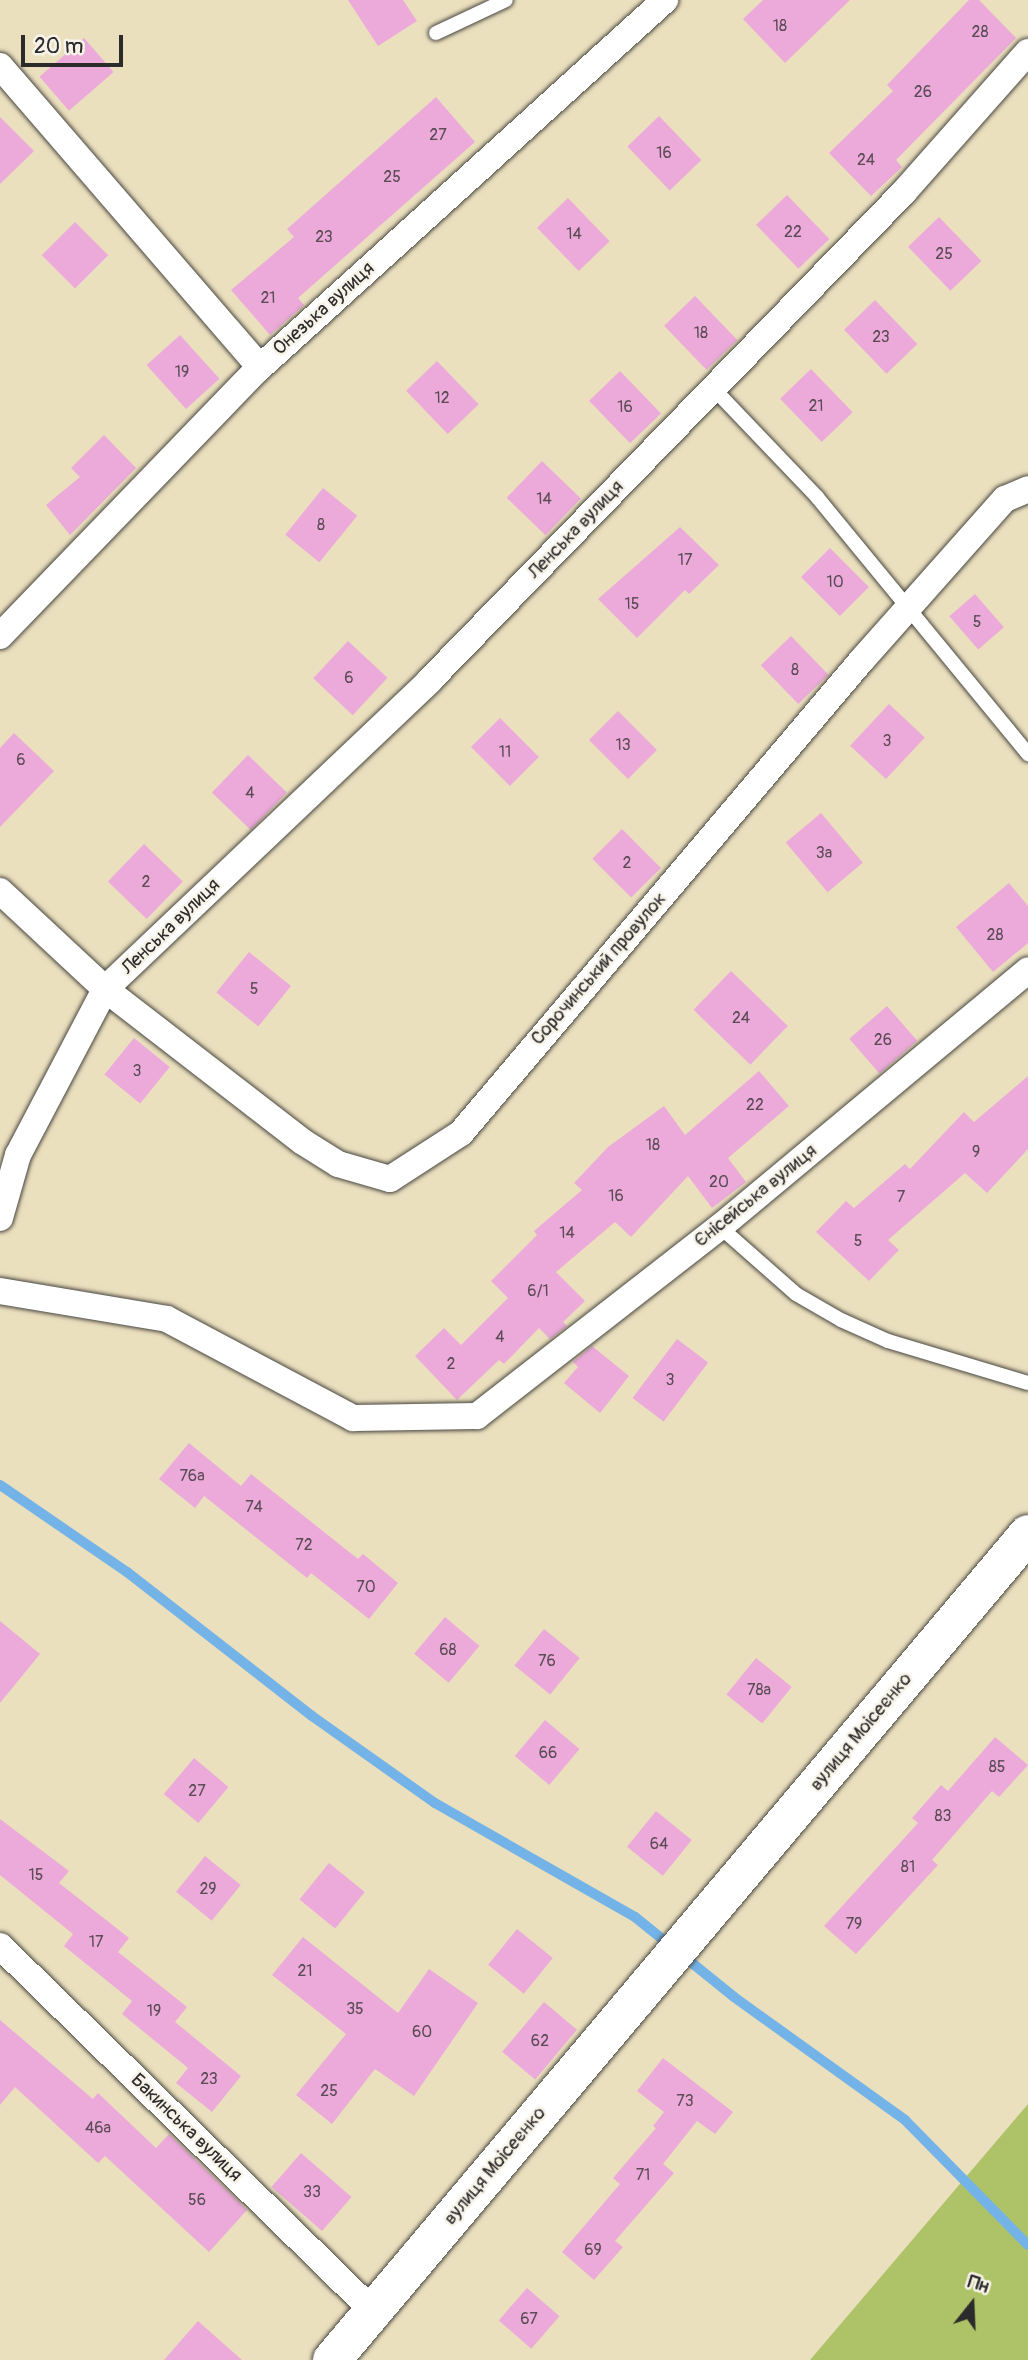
<!DOCTYPE html>
<html>
<head>
<meta charset="utf-8">
<style>
	body { margin:0 }
	#map { position:relative; width:1028px; height:2360px; overflow:hidden; background:#ebe0be; font-family:Pangolin,sans-serif }
	div>[style] { position:absolute }
	.green>* { inset:0; background:#aec367 }
	.stream>* { height:10px; margin:-5px; padding:0 5px; transform-origin:5px; border-radius:5px; background:#74b3e7 }
	.building>* { inset:0; background:#ebaad9; transform-origin:0 0 }
	.roads { filter:drop-shadow(0 0 2px #484641) drop-shadow(0 0 2px #484641) }
	.lane>* { height:14px; margin:-7px; padding:0 7px; transform-origin:7px; border-radius:7px; background:#fff }
	.street>* { height:26px; margin:-13px; padding:0 13px; transform-origin:13px; border-radius:13px; background:#fff }
	.secondary>* { height:38px; margin:-19px; padding:0 19px; transform-origin:19px; border-radius:19px; background:#fff }
	span { translate:-50% -50%; white-space:nowrap; text-align:center; line-height:1.15; -webkit-text-stroke:5px #f7f3e8; paint-order:stroke }
	.number-label { font-size:16px; color:#5b4b56 }
	.number-label span { -webkit-text-stroke-width:0 }
	.street-label { font-size:19px; color:#2b2b2b }
	.north { position:absolute; left:937px; top:2269px; width:70px; height:70px; -webkit-text-stroke:5px #f7f3e8; paint-order:stroke; rotate:18deg; font-size:19px; font-weight:700; line-height:28px; text-align:center; color:#2b2b2b }
	.north::after { content:''; display:block; margin:auto; width:24px; height:32px; background:#2b2b2b; clip-path:polygon(50% 0,100% 100%,50% 72%,0 100%) }
	.scale { position:absolute; left:21px; top:35px; width:102px; height:32px; box-sizing:border-box; border:4px solid #2b2b2b; border-top:0; padding-left:9px; font-size:21px; line-height:24px; white-space:nowrap; color:#2b2b2b; -webkit-text-stroke:5px #f7f3e8; paint-order:stroke }
</style>
</head>
<body>
<div id="map">
	<div class="green">
		<i style="clip-path:polygon(1028px 2104px,1028px 2360px,810px 2360px)"></i>
	</div>
	<div class="stream">
		<i style="left:0;top:1485px;width:154px;rotate:34.4deg"></i>
		<i style="left:127px;top:1572px;width:234px;rotate:37.9deg"></i>
		<i style="left:312px;top:1716px;width:151px;rotate:35.3deg"></i>
		<i style="left:435px;top:1803px;width:230px;rotate:29.7deg"></i>
		<i style="left:635px;top:1917px;width:127px;rotate:38.9deg"></i>
		<i style="left:734px;top:1997px;width:211px;rotate:35.7deg"></i>
		<i style="left:905px;top:2120px;width:175px;rotate:45.5deg"></i>
	</div>
	<div class="building">
		<i style="clip-path:polygon(348px 0,403px 0,417px 21px,378px 46px)"></i>
		<i style="clip-path:polygon(763px 0,850px 0,785px 63px,743px 19px)"></i>
		<i style="clip-path:polygon(969px 0,979px 0,1016px 38px,896px 160px,902px 167px,871px 196px,829px 153px,893px 91px,887px 85px)"></i>
		<i style="left:84px;top:38px;width:45px;height:59px;rotate:49deg"></i>
		<i style="clip-path:polygon(436px 97px,475px 142px,298px 298px,304px 305px,270px 335px,231px 290px,294px 237px,287px 229px)"></i>
		<i style="left:659px;top:116px;width:61px;height:44px;rotate:46deg"></i>
		<i style="clip-path:polygon(0 117px,34px 151px,0 184px)"></i>
		<i style="left:787px;top:195px;width:61px;height:43px;rotate:46deg"></i>
		<i style="left:568px;top:198px;width:60px;height:43px;rotate:46deg"></i>
		<i style="left:939px;top:217px;width:61px;height:43px;rotate:46deg"></i>
		<i style="left:75px;top:222px;width:47px;height:47px;rotate:45deg"></i>
		<i style="left:695px;top:296px;width:61px;height:43px;rotate:46deg"></i>
		<i style="left:875px;top:300px;width:61px;height:43px;rotate:46deg"></i>
		<i style="left:180px;top:335px;width:59px;height:45px;rotate:48deg"></i>
		<i style="left:437px;top:361px;width:60px;height:43px;rotate:46deg"></i>
		<i style="left:811px;top:369px;width:60px;height:43px;rotate:46deg"></i>
		<i style="left:620px;top:371px;width:59px;height:43px;rotate:46deg"></i>
		<i style="clip-path:polygon(104px 435px,136px 468px,70px 535px,46px 505px,80px 477px,71px 468px)"></i>
		<i style="left:542px;top:461px;width:54px;height:51px;rotate:44deg"></i>
		<i style="left:323px;top:488px;width:44px;height:60px;rotate:39deg"></i>
		<i style="clip-path:polygon(680px 527px,719px 565px,689px 594px,685px 590px,637px 638px,598px 599px)"></i>
		<i style="left:830px;top:548px;width:55px;height:41px;rotate:45deg"></i>
		<i style="left:975px;top:594px;width:44px;height:34px;rotate:49deg"></i>
		<i style="left:791px;top:636px;width:54px;height:42px;rotate:46deg"></i>
		<i style="left:348px;top:641px;width:54px;height:51px;rotate:43deg"></i>
		<i style="left:889px;top:704px;width:49px;height:57px;rotate:43deg"></i>
		<i style="left:618px;top:711px;width:55px;height:41px;rotate:45deg"></i>
		<i style="left:500px;top:718px;width:55px;height:41px;rotate:45deg"></i>
		<i style="clip-path:polygon(14px 733px,54px 771px,0 827px,0 748px)"></i>
		<i style="left:248px;top:755px;width:54px;height:52px;rotate:44deg"></i>
		<i style="left:821px;top:813px;width:65px;height:46px;rotate:50deg"></i>
		<i style="left:622px;top:829px;width:55px;height:42px;rotate:45deg"></i>
		<i style="left:144px;top:844px;width:54px;height:52px;rotate:44deg"></i>
		<i style="clip-path:polygon(1009px 883px,1028px 906px,1028px 943px,993px 972px,956px 927px)"></i>
		<i style="left:249px;top:952px;width:54px;height:52px;rotate:39deg"></i>
		<i style="left:731px;top:971px;width:79px;height:54px;rotate:44deg"></i>
		<i style="left:887px;top:1006px;width:46px;height:50px;rotate:49deg"></i>
		<i style="left:134px;top:1038px;width:46px;height:47px;rotate:39deg"></i>
		<i style="clip-path:polygon(759px 1071px,789px 1106px,728px 1158px,746px 1182px,712px 1208px,688px 1176px,631px 1237px,615px 1222px,556px 1272px,585px 1301px,563px 1322px,567px 1326px,550px 1339px,539px 1328px,504px 1364px,499px 1360px,457px 1400px,415px 1356px,444px 1328px,461px 1345px,508px 1298px,491px 1281px,537px 1235px,534px 1231px,582px 1190px,574px 1183px,608px 1147px,664px 1106px,685px 1135px)"></i>
		<i style="clip-path:polygon(1028px 1076px,1028px 1149px,987px 1193px,965px 1173px,888px 1240px,899px 1250px,869px 1281px,816px 1232px,846px 1201px,854px 1208px,905px 1164px,910px 1169px,964px 1112px,974px 1122px)"></i>
		<i style="left:677px;top:1339px;width:39px;height:74px;rotate:37deg"></i>
		<i style="clip-path:polygon(592px 1346px,629px 1376px,600px 1413px,564px 1383px,578px 1367px,573px 1362px)"></i>
		<i style="clip-path:polygon(189px 1443px,241px 1486px,251px 1474px,358px 1559px,363px 1554px,398px 1583px,369px 1619px,311px 1573px,307px 1578px,204px 1496px,195px 1508px,159px 1479px)"></i>
		<i style="left:445px;top:1617px;width:45px;height:48px;rotate:40deg"></i>
		<i style="clip-path:polygon(0 1621px,40px 1654px,0 1703px)"></i>
		<i style="left:544px;top:1629px;width:46px;height:47px;rotate:39deg"></i>
		<i style="left:756px;top:1658px;width:46px;height:47px;rotate:39deg"></i>
		<i style="left:545px;top:1720px;width:45px;height:47px;rotate:40deg"></i>
		<i style="clip-path:polygon(995px 1737px,1028px 1765px,999px 1797px,992px 1791px,932px 1860px,938px 1865px,856px 1954px,824px 1926px,918px 1823px,912px 1818px,941px 1785px,948px 1791px)"></i>
		<i style="left:194px;top:1758px;width:45px;height:47px;rotate:40deg"></i>
		<i style="left:656px;top:1811px;width:46px;height:46px;rotate:39deg"></i>
		<i style="clip-path:polygon(0 1819px,69px 1871px,59px 1883px,129px 1938px,118px 1952px,187px 2007px,175px 2022px,241px 2076px,212px 2112px,176px 2083px,188px 2068px,122px 2014px,132px 2001px,64px 1946px,73px 1934px,0 1875px)"></i>
		<i style="left:205px;top:1856px;width:46px;height:46px;rotate:39deg"></i>
		<i style="left:329px;top:1863px;width:46px;height:47px;rotate:39deg"></i>
		<i style="left:517px;top:1929px;width:46px;height:46px;rotate:39deg"></i>
		<i style="clip-path:polygon(303px 1937px,398px 2013px,429px 1969px,478px 2003px,414px 2096px,375px 2069px,332px 2124px,296px 2095px,346px 2034px,272px 1975px)"></i>
		<i style="left:544px;top:2002px;width:43px;height:65px;rotate:40deg"></i>
		<i style="clip-path:polygon(0 2020px,93px 2099px,98px 2093px,156px 2148px,169px 2134px,247px 2210px,209px 2252px,105px 2156px,98px 2163px,15px 2087px,0 2105px)"></i>
		<i style="clip-path:polygon(663px 2058px,733px 2112px,715px 2134px,697px 2121px,663px 2164px,674px 2173px,615px 2241px,623px 2247px,594px 2280px,562px 2252px,620px 2184px,613px 2178px,656px 2128px,653px 2126px,664px 2112px,637px 2091px)"></i>
		<i style="left:301px;top:2153px;width:67px;height:45px;rotate:41deg"></i>
		<i style="left:527px;top:2288px;width:43px;height:43px;rotate:41deg"></i>
		<i style="clip-path:polygon(198px 2321px,242px 2360px,164px 2360px)"></i>
	</div>
	<div class="roads">
		<div class="lane">
			<i style="left:436px;top:33px;width:77px;rotate:-25.2deg"></i>
			<i style="left:713px;top:388px;width:151px;rotate:46.3deg"></i>
			<i style="left:817px;top:497px;width:333px;rotate:50.6deg"></i>
			<i style="left:720px;top:1227px;width:101px;rotate:41.4deg"></i>
			<i style="left:796px;top:1294px;width:52px;rotate:30deg"></i>
			<i style="left:841px;top:1320px;width:51px;rotate:24.1deg"></i>
			<i style="left:888px;top:1341px;width:146px;rotate:16.7deg"></i>
		</div>
		<div class="street">
			<i style="left:0;top:66px;width:398px;rotate:49.2deg"></i>
			<i style="left:0;top:636px;width:370px;rotate:-46deg"></i>
			<i style="left:257px;top:370px;width:551px;rotate:-42.2deg"></i>
			<i style="left:0;top:891px;width:144px;rotate:43deg"></i>
			<i style="left:105px;top:989px;width:250px;rotate:37.7deg"></i>
			<i style="left:303px;top:1142px;width:41px;rotate:32.2deg"></i>
			<i style="left:338px;top:1164px;width:54px;rotate:16.1deg"></i>
			<i style="left:390px;top:1179px;width:85px;rotate:-32.9deg"></i>
			<i style="left:461px;top:1133px;width:619px;rotate:-49.72deg"></i>
			<i style="left:861px;top:661px;width:217px;rotate:-48.4deg"></i>
			<i style="left:1005px;top:499px;width:25px;rotate:-23deg"></i>
			<i style="left:0;top:1218px;width:66px;rotate:-74.1deg"></i>
			<i style="left:18px;top:1155px;width:187px;rotate:-62.3deg"></i>
			<i style="left:105px;top:989px;width:447px;rotate:-43.5deg"></i>
			<i style="left:429px;top:681px;width:682px;rotate:-45.83deg"></i>
			<i style="left:904px;top:192px;width:187px;rotate:-48.5deg"></i>
			<i style="left:0;top:1291px;width:169px;rotate:9.5deg"></i>
			<i style="left:167px;top:1319px;width:211px;rotate:28deg"></i>
			<i style="left:353px;top:1418px;width:124px;rotate:-0.9deg"></i>
			<i style="left:477px;top:1416px;width:308px;rotate:-37.9deg"></i>
			<i style="left:720px;top:1227px;width:401px;rotate:-39.8deg"></i>
			<i style="left:0;top:1946px;width:522px;rotate:44.38deg"></i>
		</div>
		<div class="secondary">
			<i style="left:332px;top:2360px;width:1080px;rotate:-49.88deg"></i>
		</div>
	</div>
	<div class="number-label">
		<span style="left:780px;top:26px">18</span>
		<span style="left:980px;top:32px">28</span>
		<span style="left:923px;top:92px">26</span>
		<span style="left:438px;top:135px">27</span>
		<span style="left:664px;top:153px">16</span>
		<span style="left:866px;top:160px">24</span>
		<span style="left:392px;top:177px">25</span>
		<span style="left:793px;top:232px">22</span>
		<span style="left:574px;top:234px">14</span>
		<span style="left:324px;top:237px">23</span>
		<span style="left:944px;top:254px">25</span>
		<span style="left:268px;top:298px">21</span>
		<span style="left:701px;top:333px">18</span>
		<span style="left:881px;top:337px">23</span>
		<span style="left:182px;top:372px">19</span>
		<span style="left:442px;top:398px">12</span>
		<span style="left:816px;top:406px">21</span>
		<span style="left:625px;top:407px">16</span>
		<span style="left:544px;top:499px">14</span>
		<span style="left:321px;top:525px">8</span>
		<span style="left:685px;top:560px">17</span>
		<span style="left:835px;top:582px">10</span>
		<span style="left:632px;top:604px">15</span>
		<span style="left:977px;top:622px">5</span>
		<span style="left:795px;top:670px">8</span>
		<span style="left:349px;top:678px">6</span>
		<span style="left:887px;top:741px">3</span>
		<span style="left:623px;top:745px">13</span>
		<span style="left:505px;top:752px">11</span>
		<span style="left:21px;top:760px">6</span>
		<span style="left:250px;top:793px">4</span>
		<span style="left:824px;top:853px">3а</span>
		<span style="left:627px;top:863px">2</span>
		<span style="left:146px;top:882px">2</span>
		<span style="left:995px;top:935px">28</span>
		<span style="left:254px;top:989px">5</span>
		<span style="left:741px;top:1018px">24</span>
		<span style="left:883px;top:1040px">26</span>
		<span style="left:137px;top:1071px">3</span>
		<span style="left:755px;top:1105px">22</span>
		<span style="left:653px;top:1145px">18</span>
		<span style="left:976px;top:1152px">9</span>
		<span style="left:719px;top:1182px">20</span>
		<span style="left:616px;top:1196px">16</span>
		<span style="left:901px;top:1197px">7</span>
		<span style="left:567px;top:1233px">14</span>
		<span style="left:858px;top:1241px">5</span>
		<span style="left:538px;top:1291px">6/1</span>
		<span style="left:500px;top:1337px">4</span>
		<span style="left:451px;top:1364px">2</span>
		<span style="left:670px;top:1380px">3</span>
		<span style="left:192px;top:1476px">76а</span>
		<span style="left:254px;top:1507px">74</span>
		<span style="left:304px;top:1545px">72</span>
		<span style="left:366px;top:1587px">70</span>
		<span style="left:448px;top:1650px">68</span>
		<span style="left:547px;top:1661px">76</span>
		<span style="left:759px;top:1690px">78а</span>
		<span style="left:548px;top:1753px">66</span>
		<span style="left:997px;top:1767px">85</span>
		<span style="left:197px;top:1791px">27</span>
		<span style="left:943px;top:1816px">83</span>
		<span style="left:659px;top:1844px">64</span>
		<span style="left:908px;top:1867px">81</span>
		<span style="left:36px;top:1875px">15</span>
		<span style="left:208px;top:1889px">29</span>
		<span style="left:854px;top:1924px">79</span>
		<span style="left:96px;top:1942px">17</span>
		<span style="left:305px;top:1971px">21</span>
		<span style="left:355px;top:2009px">35</span>
		<span style="left:154px;top:2011px">19</span>
		<span style="left:422px;top:2032px">60</span>
		<span style="left:540px;top:2041px">62</span>
		<span style="left:209px;top:2079px">23</span>
		<span style="left:329px;top:2091px">25</span>
		<span style="left:685px;top:2101px">73</span>
		<span style="left:98px;top:2128px">46а</span>
		<span style="left:643px;top:2175px">71</span>
		<span style="left:312px;top:2192px">33</span>
		<span style="left:197px;top:2200px">56</span>
		<span style="left:593px;top:2250px">69</span>
		<span style="left:529px;top:2319px">67</span>
	</div>
	<div class="street-label">
		<span style="left:324px;top:309px;rotate:-42deg">Онезька вулиця</span>
		<span style="left:576px;top:530px;rotate:-46deg">Ленська вулиця</span>
		<span style="left:171px;top:927px;rotate:-44deg">Ленська вулиця</span>
		<span style="left:599px;top:969px;rotate:-49deg">Сорочинський провулок</span>
		<span style="left:756px;top:1196px;rotate:-39deg">Єнісейська вулиця</span>
		<span style="left:861px;top:1732px;rotate:-50deg">вулиця Моісеєнко</span>
		<span style="left:186px;top:2128px;rotate:44deg">Бакинська вулиця</span>
		<span style="left:495px;top:2166px;rotate:-50deg">вулиця Моісеєнко</span>
	</div>
	<div class="north">Пн</div>
	<div class="scale">20 m</div>
</div>
</body>
</html>
